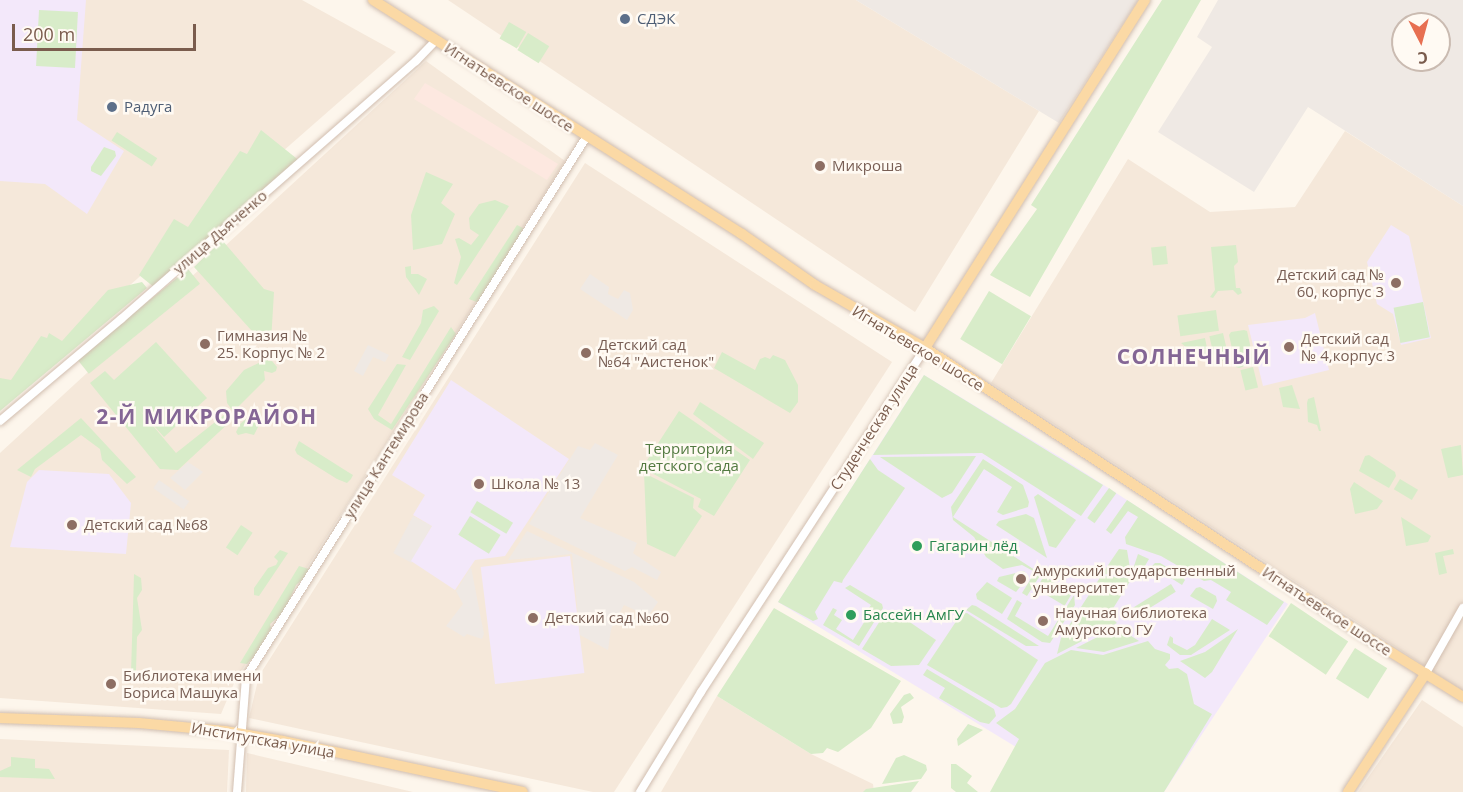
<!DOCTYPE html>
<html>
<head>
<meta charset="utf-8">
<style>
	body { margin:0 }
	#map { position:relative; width:1463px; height:792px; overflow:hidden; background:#fdf6ec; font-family:"Open Sans",sans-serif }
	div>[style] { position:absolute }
	.residential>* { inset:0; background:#f5e8da }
	.commercial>* { inset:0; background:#fde8e0 }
	.industrial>* { inset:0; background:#efe9e4; transform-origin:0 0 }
	.education>* { inset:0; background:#f3e8fa; transform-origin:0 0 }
	.green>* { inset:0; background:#d8ecc9; transform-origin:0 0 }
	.roads { filter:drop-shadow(0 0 2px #d1beb0) drop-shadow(0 0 2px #d1beb0) }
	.minor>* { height:8px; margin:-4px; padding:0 4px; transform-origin:4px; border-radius:4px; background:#fff }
	.major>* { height:10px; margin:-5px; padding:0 5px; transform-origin:5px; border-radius:5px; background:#fbd9a5 }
	.dots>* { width:16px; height:16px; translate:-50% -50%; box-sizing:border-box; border:3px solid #fffaf3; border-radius:50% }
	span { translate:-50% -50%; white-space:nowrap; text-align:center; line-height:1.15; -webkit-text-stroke:5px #fffaf3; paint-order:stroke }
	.service-label { font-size:15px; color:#4e5e75 }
	.left { translate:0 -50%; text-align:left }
	.street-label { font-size:15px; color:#7a5c4d }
	.education-label { font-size:15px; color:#785e54 }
	.right { translate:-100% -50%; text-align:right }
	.park-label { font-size:15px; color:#537a41 }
	.leisure-label { font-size:15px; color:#27864d }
	.district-label { font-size:21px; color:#846695; font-weight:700; letter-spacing:1.5px }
	.north { position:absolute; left:1391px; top:12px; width:60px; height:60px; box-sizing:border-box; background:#fffaf3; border:2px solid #cabbb1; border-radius:50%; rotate:174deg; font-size:16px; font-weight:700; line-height:24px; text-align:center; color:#7a5c4d }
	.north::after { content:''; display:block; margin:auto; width:21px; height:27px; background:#e76f51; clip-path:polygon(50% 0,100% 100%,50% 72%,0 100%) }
	.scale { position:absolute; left:12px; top:24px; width:184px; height:27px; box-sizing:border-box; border:3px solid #7a5c4d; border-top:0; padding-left:8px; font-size:18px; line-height:21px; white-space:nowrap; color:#7a5c4d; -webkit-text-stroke:4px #fffaf3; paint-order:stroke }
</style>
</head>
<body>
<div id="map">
	<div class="residential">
		<i style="clip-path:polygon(0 0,302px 0,396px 52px,0 399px)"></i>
		<i style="clip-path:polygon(448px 0,856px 0,1039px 111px,915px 312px)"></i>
		<i style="clip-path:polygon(426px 61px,565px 161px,235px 681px,221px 714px,0 698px,0 453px)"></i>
		<i style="clip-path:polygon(1345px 131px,1463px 206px,1463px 691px,991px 383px,1128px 159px,1210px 212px,1295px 207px)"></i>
		<i style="clip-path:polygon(585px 163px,892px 362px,614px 792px,593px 792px,249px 718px,259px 676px)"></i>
		<i style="clip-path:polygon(717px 696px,811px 754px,873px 784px,874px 792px,661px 792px)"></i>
		<i style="clip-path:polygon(1422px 700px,1463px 727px,1463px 792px,1358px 792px)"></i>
		<i style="clip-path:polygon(0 739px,229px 750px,227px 792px,0 792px)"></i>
		<i style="clip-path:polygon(247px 753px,413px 792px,246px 792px)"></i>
	</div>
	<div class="commercial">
		<i style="clip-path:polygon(425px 83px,471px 110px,558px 164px,547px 180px,414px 99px)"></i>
	</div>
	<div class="industrial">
		<i style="clip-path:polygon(856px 0,1138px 0,1059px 123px)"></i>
		<i style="clip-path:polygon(evenodd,1218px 0,1463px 0,1463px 206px,1308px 107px,1254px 192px,1158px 132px,1212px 47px,1197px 37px,1218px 0,1403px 24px,1439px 24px,1439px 60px,1403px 60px,1403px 24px)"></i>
		<i style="clip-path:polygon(590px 274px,609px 287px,608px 294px,618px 299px,624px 290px,630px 293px,633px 310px,627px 320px,580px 289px)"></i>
		<i style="clip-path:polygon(368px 345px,389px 355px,385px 362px,373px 357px,363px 376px,354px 371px)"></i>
		<i style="clip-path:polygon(595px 443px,618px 455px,580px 518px,637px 543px,633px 553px,661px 572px,657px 580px,632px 567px,625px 571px,529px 524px,578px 446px,590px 450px)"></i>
		<i style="clip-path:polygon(188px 462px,203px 472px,185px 490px,170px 478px)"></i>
		<i style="left:159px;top:480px;width:37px;height:10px;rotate:35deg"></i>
		<i style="left:413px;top:516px;width:21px;height:42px;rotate:28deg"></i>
		<i style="clip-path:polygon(527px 531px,634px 582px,658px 602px,648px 616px,624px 605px,611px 629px,608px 650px,580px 635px,572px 554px,508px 560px)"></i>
		<i style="clip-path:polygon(471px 567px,484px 634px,482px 639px,467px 634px,464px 637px,446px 626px,463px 604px,456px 591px)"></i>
	</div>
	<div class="education">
		<i style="clip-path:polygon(0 0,86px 0,77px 120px,124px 151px,87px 214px,45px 184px,0 181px)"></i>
		<i style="clip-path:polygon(1391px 225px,1409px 236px,1431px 338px,1401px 345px,1393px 314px,1377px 304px,1367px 262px)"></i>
		<i style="clip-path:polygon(1315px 313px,1329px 370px,1263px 386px,1248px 325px,1305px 318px)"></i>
		<i style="clip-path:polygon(924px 375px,1065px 460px,1288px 604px,1164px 792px,1002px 792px,996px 781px,1016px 747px,778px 602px)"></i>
		<i style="clip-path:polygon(451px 380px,569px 459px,505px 556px,475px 560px,455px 590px,411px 561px,432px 526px,413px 515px,425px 495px,392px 475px)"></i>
		<i style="clip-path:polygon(39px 470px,109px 474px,131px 503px,126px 554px,10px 547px,27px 482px)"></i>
		<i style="left:570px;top:556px;width:118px;height:90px;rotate:83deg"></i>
	</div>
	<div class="green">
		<i style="clip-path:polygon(1162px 0,1201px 0,1030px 297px,990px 275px,1037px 209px,1031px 205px)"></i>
		<i style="left:39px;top:10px;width:39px;height:56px;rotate:3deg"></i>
		<i style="left:509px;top:22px;width:20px;height:19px;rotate:30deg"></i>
		<i style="left:528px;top:33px;width:25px;height:20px;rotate:32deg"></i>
		<i style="clip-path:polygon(261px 130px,301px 162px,155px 288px,139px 275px,174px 219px,188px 227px,240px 151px,247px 154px)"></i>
		<i style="left:117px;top:132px;width:48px;height:10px;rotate:33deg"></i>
		<i style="clip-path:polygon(104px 147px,115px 151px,116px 156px,101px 176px,91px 171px,91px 167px)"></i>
		<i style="clip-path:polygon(426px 172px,453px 184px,441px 203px,455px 214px,442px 244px,413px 250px,411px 215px)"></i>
		<i style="clip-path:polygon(495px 200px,509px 206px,457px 285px,454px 283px,461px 257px,455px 239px,459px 238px,471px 245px,479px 235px,470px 229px,469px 218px,479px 204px)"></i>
		<i style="clip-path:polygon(517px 225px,525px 229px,479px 303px,469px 299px)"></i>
		<i style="clip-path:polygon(222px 240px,264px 289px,274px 292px,271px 342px,262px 342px,194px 267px)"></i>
		<i style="clip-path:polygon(1236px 245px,1238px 262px,1234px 266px,1236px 288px,1240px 288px,1242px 293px,1238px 295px,1233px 290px,1218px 291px,1213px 298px,1210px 297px,1215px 290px,1211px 247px)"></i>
		<i style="left:1166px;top:246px;width:18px;height:15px;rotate:84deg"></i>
		<i style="clip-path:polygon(411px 266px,411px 274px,418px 274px,427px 279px,419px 295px,406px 277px,405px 267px)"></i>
		<i style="left:188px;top:269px;width:19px;height:143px;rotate:51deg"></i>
		<i style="clip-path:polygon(142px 282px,147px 288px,0 411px,0 378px,11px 380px,41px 336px,47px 338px,49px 333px,62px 341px,108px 290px)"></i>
		<i style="left:989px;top:291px;width:49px;height:56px;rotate:31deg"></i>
		<i style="left:1423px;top:302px;width:36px;height:30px;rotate:79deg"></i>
		<i style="clip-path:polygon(434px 306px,439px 311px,410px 360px,402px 357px,421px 323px,423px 310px)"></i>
		<i style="left:1216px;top:310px;width:21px;height:39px;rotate:82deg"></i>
		<i style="clip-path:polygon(451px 327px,456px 334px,392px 430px,374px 419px,368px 409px,397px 364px,406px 365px,378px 415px,391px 424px)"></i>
		<i style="clip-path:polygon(1244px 330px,1247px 331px,1254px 363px,1239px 368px,1236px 367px,1229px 335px,1231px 332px)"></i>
		<i style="left:1223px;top:333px;width:27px;height:14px;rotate:77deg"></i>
		<i style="clip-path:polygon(1205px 338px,1209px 358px,1201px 360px,1181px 343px)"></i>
		<i style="clip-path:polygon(156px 342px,207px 398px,164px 437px,137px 407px,176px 453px,224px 415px,232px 420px,178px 470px,160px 469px,90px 383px,105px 371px,114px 380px)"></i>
		<i style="clip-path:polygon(722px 352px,755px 370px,760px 359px,765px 357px,770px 359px,773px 355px,785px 360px,798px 385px,798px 402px,790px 413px,714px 368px)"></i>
		<i style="clip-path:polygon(265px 360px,272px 361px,277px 367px,276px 371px,272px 373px,264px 371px,265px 380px,235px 410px,232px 410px,227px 403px,226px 391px,244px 370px)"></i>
		<i style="left:1253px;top:367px;width:21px;height:13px;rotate:76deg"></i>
		<i style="clip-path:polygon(924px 375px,1103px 485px,1081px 516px,982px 453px,873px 455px)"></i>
		<i style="clip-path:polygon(1292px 385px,1300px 409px,1283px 407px,1279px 388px)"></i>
		<i style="clip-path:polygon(1314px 397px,1321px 431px,1319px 431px,1317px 425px,1308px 422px,1307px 403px,1308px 399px)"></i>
		<i style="clip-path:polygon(700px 402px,764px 443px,753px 459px,693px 414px)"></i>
		<i style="clip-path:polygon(260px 411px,261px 421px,254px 435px,246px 433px,238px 435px,236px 432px,240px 424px,254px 412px)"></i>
		<i style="clip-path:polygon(679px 411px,750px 460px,714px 516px,698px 507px,701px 499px,642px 468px)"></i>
		<i style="clip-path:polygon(81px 418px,136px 477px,127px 484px,102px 460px,100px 449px,81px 435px,35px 469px,31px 477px,17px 470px)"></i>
		<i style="clip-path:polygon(299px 441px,348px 472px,353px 475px,351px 479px,347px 483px,337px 479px,297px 454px,295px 450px)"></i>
		<i style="clip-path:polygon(1461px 445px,1463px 475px,1448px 478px,1441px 449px)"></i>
		<i style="clip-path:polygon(1369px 455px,1395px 472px,1396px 476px,1389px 488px,1359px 471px,1365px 456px)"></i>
		<i style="clip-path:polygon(976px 456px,952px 493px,942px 498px,880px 457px)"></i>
		<i style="clip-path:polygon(870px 459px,878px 470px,905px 488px,843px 580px,842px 583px,834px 581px,815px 612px,818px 619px,813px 621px,778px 602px)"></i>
		<i style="clip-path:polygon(983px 459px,1023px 485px,1029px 502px,1028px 507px,1003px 515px,997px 512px,1012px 487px,984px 469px,953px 517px,1041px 574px,1027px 596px,1022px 593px,1035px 572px,1022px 565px,1003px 569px,986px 557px,974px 537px,953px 520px,951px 507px)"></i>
		<i style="clip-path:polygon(644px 473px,694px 498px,693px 508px,702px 516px,675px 557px,647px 544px)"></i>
		<i style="left:1400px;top:479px;width:21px;height:12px;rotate:31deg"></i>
		<i style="clip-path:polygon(1354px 482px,1383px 501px,1377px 509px,1355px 514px,1350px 489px)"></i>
		<i style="left:1109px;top:488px;width:9px;height:37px;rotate:36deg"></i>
		<i style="clip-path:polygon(1038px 494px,1076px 520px,1056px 548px,1049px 546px,1034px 497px)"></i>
		<i style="clip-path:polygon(1127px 500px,1284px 602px,1267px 625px,1226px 600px,1231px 592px,1211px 580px,1204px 581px,1161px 556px,1126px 544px,1125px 537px,1138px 517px,1128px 511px,1111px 534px,1106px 530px)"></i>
		<i style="left:477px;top:501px;width:42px;height:13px;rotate:31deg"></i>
		<i style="clip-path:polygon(1026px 514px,1034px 518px,1047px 558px,996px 525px,999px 521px)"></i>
		<i style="left:470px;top:516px;width:36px;height:22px;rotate:32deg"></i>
		<i style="clip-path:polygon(1401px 517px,1431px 536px,1428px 542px,1406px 546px)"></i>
		<i style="left:241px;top:525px;width:14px;height:27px;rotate:34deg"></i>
		<i style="clip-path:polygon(1119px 549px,1127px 550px,1130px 568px,1134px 566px,1138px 554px,1149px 559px,1139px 576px,1102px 574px)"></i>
		<i style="clip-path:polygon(1453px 549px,1454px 554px,1443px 556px,1447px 573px,1439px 575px,1435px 553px)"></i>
		<i style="clip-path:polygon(280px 550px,288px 553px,259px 596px,254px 595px,254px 588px,268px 568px,276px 565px,278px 561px,274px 557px)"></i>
		<i style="clip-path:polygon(1155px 563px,1160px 563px,1182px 576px,1185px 580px,1182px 585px,1152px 566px)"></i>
		<i style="clip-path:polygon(299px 566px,309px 569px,308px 575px,296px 585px,285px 611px,270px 624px,271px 628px,260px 650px,247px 664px,240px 663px)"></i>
		<i style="clip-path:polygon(1024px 571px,1028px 577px,1016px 592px,997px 581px,999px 577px)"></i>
		<i style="clip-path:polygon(134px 574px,141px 578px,142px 590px,137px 598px,142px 630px,137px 637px,136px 671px,131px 673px)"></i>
		<i style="left:1044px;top:576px;width:33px;height:15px;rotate:31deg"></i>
		<i style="clip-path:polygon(1101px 576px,1132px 578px,1109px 615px,1117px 623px,1057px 654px,1061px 638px)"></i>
		<i style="clip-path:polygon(987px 582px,1012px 598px,1002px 614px,977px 599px,976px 594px)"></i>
		<i style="left:1171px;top:584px;width:9px;height:50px;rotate:58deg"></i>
		<i style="clip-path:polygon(850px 585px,882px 604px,883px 608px,859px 646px,823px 625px,833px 608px,837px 610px,834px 615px,842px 620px,836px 629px,853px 640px,868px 616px,865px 614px,871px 605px,845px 588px)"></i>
		<i style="clip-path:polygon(1200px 587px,1216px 596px,1217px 601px,1213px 609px,1190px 596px,1196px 588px)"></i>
		<i style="clip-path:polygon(1074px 595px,1075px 605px,1050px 643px,1042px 642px,1007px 619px,1017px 600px,1022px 603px,1015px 616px,1048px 636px)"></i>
		<i style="left:1291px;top:603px;width:69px;height:40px;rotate:34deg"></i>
		<i style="clip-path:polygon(972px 605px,976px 606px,1039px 646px,1026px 646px,966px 610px)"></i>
		<i style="clip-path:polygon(774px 608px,901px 681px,871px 728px,838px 752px,827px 748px,823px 753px,811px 754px,717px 696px)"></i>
		<i style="clip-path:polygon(892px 610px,936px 640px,919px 665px,891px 666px,862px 649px,885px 613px)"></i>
		<i style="clip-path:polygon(967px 613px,1038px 660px,1011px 704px,1007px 707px,1001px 708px,927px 665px,961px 614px)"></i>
		<i style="clip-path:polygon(1212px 619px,1230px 630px,1191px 655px,1180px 655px,1167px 645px,1170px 636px,1173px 638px,1173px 643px,1187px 650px,1195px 645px)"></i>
		<i style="clip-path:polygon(1117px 627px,1139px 641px,1104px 652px,1076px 648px)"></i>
		<i style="clip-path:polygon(1238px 629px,1212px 672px,1205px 678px,1180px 661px,1205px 652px)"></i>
		<i style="clip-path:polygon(1148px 641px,1155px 649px,1170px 654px,1170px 659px,1165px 665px,1169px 669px,1178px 668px,1187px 674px,1194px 704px,1212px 714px,1164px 792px,990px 792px,1019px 739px,996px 723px,1015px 709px,1045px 663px,1071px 650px,1103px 655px)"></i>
		<i style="left:1355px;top:648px;width:38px;height:36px;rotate:32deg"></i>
		<i style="clip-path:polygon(927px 669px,994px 709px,996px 716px,989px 724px,980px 722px,939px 698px,945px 688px,923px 675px)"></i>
		<i style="clip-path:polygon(910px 693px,914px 698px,901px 707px,904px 717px,902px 723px,893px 724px,890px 714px,904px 695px)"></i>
		<i style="clip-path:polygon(968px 724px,983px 730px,958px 746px,957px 739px)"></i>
		<i style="clip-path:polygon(904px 755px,926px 765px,927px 770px,921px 779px,882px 784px,896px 758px)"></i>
		<i style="clip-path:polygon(11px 757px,35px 759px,35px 768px,49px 769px,55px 779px,0 777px,0 771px,11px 766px)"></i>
		<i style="clip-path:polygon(951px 764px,956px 764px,972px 776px,967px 783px,978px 792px,956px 792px,951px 788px)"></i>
		<i style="clip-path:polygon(919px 781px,911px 792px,863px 792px,866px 789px)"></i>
	</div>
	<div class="roads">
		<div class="minor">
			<i style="left:0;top:421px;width:158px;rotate:-40.1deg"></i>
			<i style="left:121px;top:319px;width:392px;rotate:-41.2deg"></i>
			<i style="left:416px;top:61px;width:29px;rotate:-46deg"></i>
			<i style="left:1426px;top:673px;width:75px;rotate:-60.4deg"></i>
			<i style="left:237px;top:792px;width:115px;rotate:-85.5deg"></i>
			<i style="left:246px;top:677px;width:640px;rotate:-57.78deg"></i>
			<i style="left:640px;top:792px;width:117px;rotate:-58.6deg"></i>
			<i style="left:701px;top:692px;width:411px;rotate:-56.9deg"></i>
		</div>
		<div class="major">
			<i style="left:373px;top:0;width:437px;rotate:32.4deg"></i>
			<i style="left:742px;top:234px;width:89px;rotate:34.9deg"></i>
			<i style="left:815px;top:285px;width:127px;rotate:29.8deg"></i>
			<i style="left:925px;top:348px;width:516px;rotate:33.23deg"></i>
			<i style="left:1357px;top:631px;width:125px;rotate:31.9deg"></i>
			<i style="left:925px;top:348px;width:412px;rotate:-57.7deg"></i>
			<i style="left:0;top:718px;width:139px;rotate:2.1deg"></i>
			<i style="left:139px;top:723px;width:86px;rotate:5.3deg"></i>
			<i style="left:225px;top:731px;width:59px;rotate:9.8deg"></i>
			<i style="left:283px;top:741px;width:245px;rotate:12deg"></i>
			<i style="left:1348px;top:792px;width:142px;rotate:-56.8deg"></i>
		</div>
	</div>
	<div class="dots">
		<i style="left:625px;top:19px;background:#5c6f8a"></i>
		<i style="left:112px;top:107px;background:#5c6f8a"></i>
		<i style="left:820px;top:166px;background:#8d6e63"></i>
		<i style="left:1396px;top:283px;background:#8d6e63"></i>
		<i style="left:205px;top:344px;background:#8d6e63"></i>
		<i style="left:1289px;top:347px;background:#8d6e63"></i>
		<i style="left:586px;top:353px;background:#8d6e63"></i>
		<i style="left:479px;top:484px;background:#8d6e63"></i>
		<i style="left:72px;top:525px;background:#8d6e63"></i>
		<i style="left:917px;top:546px;background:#2e9e5b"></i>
		<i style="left:1021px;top:579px;background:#8d6e63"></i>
		<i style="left:851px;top:615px;background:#2e9e5b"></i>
		<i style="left:533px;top:618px;background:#8d6e63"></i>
		<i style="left:1043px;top:621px;background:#8d6e63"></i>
		<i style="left:111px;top:684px;background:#8d6e63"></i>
	</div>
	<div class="service-label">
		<span class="left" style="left:637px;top:19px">СДЭК</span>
		<span class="left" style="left:124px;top:107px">Радуга</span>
	</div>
	<div class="street-label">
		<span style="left:509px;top:87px;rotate:33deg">Игнатьевское шоссе</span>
		<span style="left:220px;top:232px;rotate:-41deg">улица Дьяченко</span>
		<span style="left:918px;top:348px;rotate:31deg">Игнатьевское шоссе</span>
		<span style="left:874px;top:427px;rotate:-57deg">Студенческая улица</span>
		<span style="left:386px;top:455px;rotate:-58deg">улица Кантемирова</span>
		<span style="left:1327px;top:611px;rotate:33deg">Игнатьевское шоссе</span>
		<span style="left:263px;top:740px;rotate:10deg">Институтская улица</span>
	</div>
	<div class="education-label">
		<span class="left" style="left:832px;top:166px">Микроша</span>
		<span class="right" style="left:1384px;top:283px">Детский сад №<br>60, корпус 3</span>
		<span class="left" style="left:217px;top:344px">Гимназия №<br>25. Корпус № 2</span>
		<span class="left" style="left:1301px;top:347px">Детский сад<br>№ 4,корпус 3</span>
		<span class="left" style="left:598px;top:353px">Детский сад<br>№64 "Аистенок"</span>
		<span class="left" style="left:491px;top:484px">Школа № 13</span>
		<span class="left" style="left:84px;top:525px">Детский сад №68</span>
		<span class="left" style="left:1033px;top:579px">Амурский государственный<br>университет</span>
		<span class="left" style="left:1055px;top:621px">Научная библиотека<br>Амурского ГУ</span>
		<span class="left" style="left:545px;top:618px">Детский сад №60</span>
		<span class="left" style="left:123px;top:684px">Библиотека имени<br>Бориса Машука</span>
	</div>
	<div class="park-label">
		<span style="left:689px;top:457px">Территория<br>детского сада</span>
	</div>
	<div class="leisure-label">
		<span class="left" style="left:929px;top:546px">Гагарин лёд</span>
		<span class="left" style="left:863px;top:615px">Бассейн АмГУ</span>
	</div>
	<div class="district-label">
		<span style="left:1194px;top:356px">СОЛНЕЧНЫЙ</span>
		<span style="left:207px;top:416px">2-Й МИКРОРАЙОН</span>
	</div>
	<div class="north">С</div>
	<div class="scale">200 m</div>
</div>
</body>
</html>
